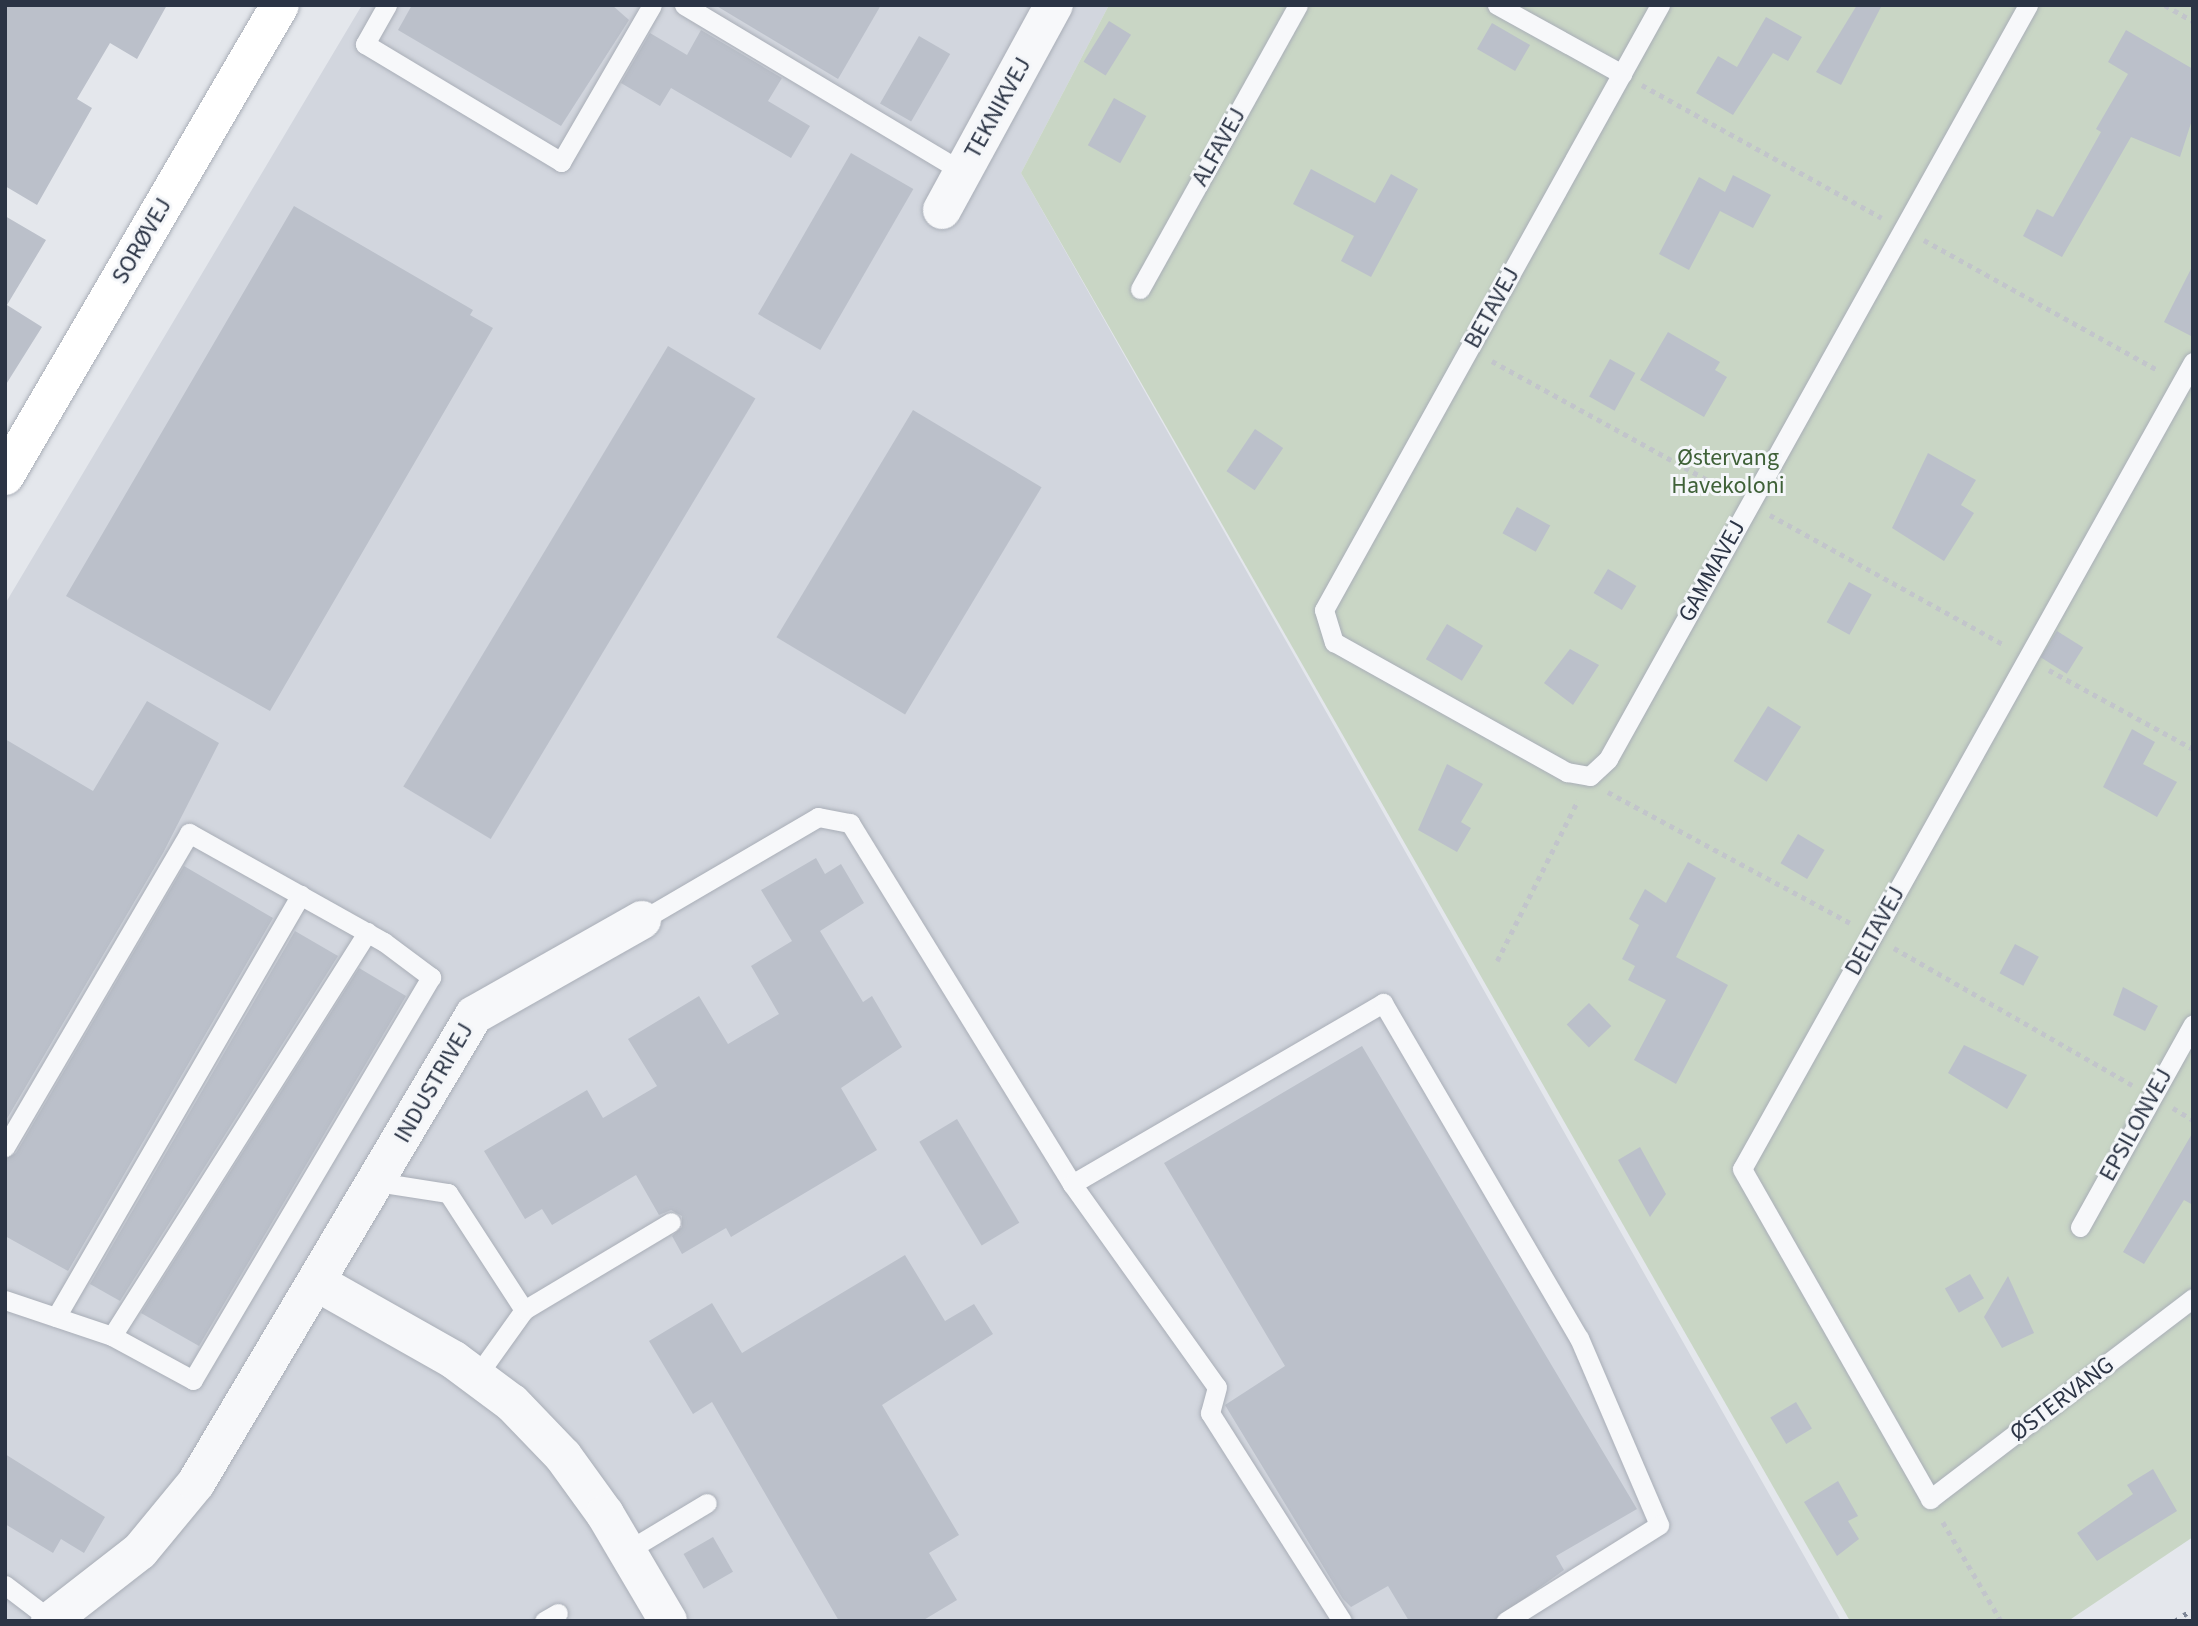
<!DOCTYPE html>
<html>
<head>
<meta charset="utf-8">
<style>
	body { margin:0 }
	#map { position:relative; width:2198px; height:1626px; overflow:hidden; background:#e4e7ec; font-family:"Source Sans 3",sans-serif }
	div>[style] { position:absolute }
	.built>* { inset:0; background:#d2d6de }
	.green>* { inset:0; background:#c9d6c5 }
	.building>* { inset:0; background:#bbc0ca; transform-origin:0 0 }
	.path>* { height:4.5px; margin-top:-2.25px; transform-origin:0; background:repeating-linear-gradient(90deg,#c2c5cb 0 5px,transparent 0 10px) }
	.roads { filter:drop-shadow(0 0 2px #a9aeb7) drop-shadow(0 0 2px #a9aeb7) }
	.lane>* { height:19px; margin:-9.5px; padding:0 9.5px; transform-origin:9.5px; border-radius:9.5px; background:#f7f8fa }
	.street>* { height:38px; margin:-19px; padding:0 19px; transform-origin:19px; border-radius:19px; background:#f7f8fa }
	.secondary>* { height:38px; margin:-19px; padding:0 19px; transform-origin:19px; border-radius:19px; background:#fff }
	.rail>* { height:5px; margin-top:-2.5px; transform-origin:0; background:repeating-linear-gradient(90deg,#7d8696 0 3.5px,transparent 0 10.5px) }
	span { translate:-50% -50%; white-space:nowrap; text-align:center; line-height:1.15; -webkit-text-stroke:6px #f4f6f9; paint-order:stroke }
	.street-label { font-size:24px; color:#2b3445 }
	.park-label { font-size:24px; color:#3f6138 }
	.frame { position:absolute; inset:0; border:7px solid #2b3445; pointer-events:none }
</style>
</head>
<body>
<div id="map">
	<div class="built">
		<i style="clip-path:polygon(362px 5px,1109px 5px,1021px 173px,1841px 1621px,5px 1621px,5px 604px)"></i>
	</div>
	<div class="green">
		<i style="clip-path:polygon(1109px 5px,2193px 5px,2193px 1537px,2068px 1621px,1850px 1621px,1021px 173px)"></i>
	</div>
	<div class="building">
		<i style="clip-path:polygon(5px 5px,167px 5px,137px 59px,110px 43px,77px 99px,92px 108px,37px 205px,5px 186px)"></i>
		<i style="clip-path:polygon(412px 5px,612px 5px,629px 20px,561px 126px,398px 30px)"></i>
		<i style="clip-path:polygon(715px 5px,881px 5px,838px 79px)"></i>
		<i style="clip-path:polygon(1857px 5px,1882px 5px,1841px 85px,1816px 72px)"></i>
		<i style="clip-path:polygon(1766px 17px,1802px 37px,1788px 61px,1773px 53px,1733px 115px,1696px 93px,1718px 56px,1737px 67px)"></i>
		<i style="left:1109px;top:21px;width:26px;height:48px;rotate:32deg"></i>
		<i style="left:1492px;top:23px;width:44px;height:30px;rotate:30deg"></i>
		<i style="clip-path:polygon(701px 30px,782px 78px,768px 101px,810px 126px,791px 158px,671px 88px,660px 106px,621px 83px,650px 33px,687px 55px)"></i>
		<i style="clip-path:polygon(2126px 30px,2193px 69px,2193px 117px,2180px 157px,2131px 137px,2062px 257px,2023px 236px,2037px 209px,2053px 217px,2101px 132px,2096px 129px,2128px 74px,2108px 62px)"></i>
		<i style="left:919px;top:36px;width:36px;height:78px;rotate:30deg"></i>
		<i style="left:1114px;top:98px;width:37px;height:54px;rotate:29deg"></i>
		<i style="left:851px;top:153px;width:72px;height:186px;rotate:30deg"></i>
		<i style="clip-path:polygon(1311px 169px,1375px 203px,1391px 174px,1418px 189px,1371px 277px,1341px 261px,1354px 236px,1293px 204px)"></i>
		<i style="clip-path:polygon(1733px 175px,1771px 195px,1753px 228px,1720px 211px,1689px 270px,1659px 254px,1699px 177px,1725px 192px)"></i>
		<i style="clip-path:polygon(294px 206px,473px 310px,470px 315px,493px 328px,270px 711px,66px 596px)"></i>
		<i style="clip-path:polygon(5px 216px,46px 240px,7px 305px,42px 327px,5px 386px)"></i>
		<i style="clip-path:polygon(2193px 265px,2193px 337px,2164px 322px)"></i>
		<i style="clip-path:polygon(1668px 332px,1720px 362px,1715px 370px,1727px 377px,1704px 417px,1640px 380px)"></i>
		<i style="left:668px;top:346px;width:102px;height:514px;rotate:31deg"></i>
		<i style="left:1610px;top:359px;width:29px;height:43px;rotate:29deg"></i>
		<i style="left:913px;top:410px;width:150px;height:265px;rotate:31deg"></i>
		<i style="left:1255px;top:429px;width:34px;height:51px;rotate:34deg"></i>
		<i style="clip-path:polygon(1928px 453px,1976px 480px,1961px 505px,1974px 513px,1944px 561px,1892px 528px)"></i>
		<i style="left:1517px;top:507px;width:38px;height:30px;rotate:29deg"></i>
		<i style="left:1608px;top:569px;width:33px;height:28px;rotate:31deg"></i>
		<i style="left:1849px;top:582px;width:26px;height:46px;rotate:29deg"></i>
		<i style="left:1447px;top:624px;width:42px;height:41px;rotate:31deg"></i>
		<i style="left:2057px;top:631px;width:31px;height:31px;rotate:32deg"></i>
		<i style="clip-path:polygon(1570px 649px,1599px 665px,1573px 705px,1544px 683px)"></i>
		<i style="clip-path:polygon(147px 701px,219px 743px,163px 853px,5px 1122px,5px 739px,93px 791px)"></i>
		<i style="left:1768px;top:706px;width:39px;height:65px;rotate:32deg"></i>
		<i style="clip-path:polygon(2132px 729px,2155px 742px,2143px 764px,2177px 782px,2157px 817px,2103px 787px)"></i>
		<i style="clip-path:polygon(1447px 764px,1483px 784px,1461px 822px,1471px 828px,1457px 852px,1418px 830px)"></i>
		<i style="left:1798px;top:834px;width:31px;height:34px;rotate:31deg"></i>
		<i style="clip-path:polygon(816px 858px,825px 874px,841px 864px,864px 903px,820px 931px,863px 1002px,872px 996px,902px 1047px,841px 1088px,877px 1150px,731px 1237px,726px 1228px,682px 1254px,672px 1236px,682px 1227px,682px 1216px,671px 1210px,659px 1215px,636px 1175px,552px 1225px,542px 1209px,525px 1219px,484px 1151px,587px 1090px,603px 1118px,657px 1086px,628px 1039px,699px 996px,728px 1044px,779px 1014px,751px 966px,792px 941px,761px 890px)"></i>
		<i style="clip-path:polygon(1688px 862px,1716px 878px,1676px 957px,1728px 985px,1676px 1084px,1634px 1060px,1666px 1000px,1628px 980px,1635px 966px,1622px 959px,1639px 925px,1629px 919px,1645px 889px,1666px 903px)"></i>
		<i style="clip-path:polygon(184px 866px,273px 918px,68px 1271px,5px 1236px,5px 1159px,16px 1153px)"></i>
		<i style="clip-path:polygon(295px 931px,338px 956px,120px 1301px,90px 1284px)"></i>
		<i style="left:2015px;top:944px;width:27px;height:33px;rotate:28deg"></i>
		<i style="clip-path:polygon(359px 968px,406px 996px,199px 1346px,141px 1313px)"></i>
		<i style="clip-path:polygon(2123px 987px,2158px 1006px,2145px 1031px,2113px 1015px)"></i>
		<i style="left:1589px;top:1003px;width:32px;height:31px;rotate:46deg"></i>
		<i style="clip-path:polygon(1964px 1045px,2027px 1075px,2007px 1109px,1948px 1073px)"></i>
		<i style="clip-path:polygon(1362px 1046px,1637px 1509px,1556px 1556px,1564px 1570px,1493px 1621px,1409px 1621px,1388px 1586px,1351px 1607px,1343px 1599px,1225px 1405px,1285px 1366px,1164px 1163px)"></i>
		<i style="left:957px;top:1119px;width:121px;height:44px;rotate:59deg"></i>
		<i style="clip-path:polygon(2193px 1132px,2193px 1205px,2184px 1200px,2144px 1264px,2123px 1252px)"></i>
		<i style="clip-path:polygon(1640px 1147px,1666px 1194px,1650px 1217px,1618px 1160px)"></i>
		<i style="clip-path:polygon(905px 1255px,945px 1321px,974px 1304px,993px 1334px,882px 1405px,959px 1535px,929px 1553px,957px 1600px,922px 1621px,839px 1621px,712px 1402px,693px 1414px,649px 1341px,712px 1303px,742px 1353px)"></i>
		<i style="left:1970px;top:1274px;width:28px;height:29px;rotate:60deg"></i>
		<i style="clip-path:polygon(2008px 1276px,2034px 1333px,2002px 1348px,1984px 1317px)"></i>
		<i style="left:1796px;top:1402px;width:31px;height:30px;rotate:59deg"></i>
		<i style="clip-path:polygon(5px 1454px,105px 1517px,84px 1553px,61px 1539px,53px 1553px,5px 1524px)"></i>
		<i style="clip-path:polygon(2153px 1469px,2177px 1511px,2097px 1561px,2077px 1533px,2133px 1494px,2127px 1485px)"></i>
		<i style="clip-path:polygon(1838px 1481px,1858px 1516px,1848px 1521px,1859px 1539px,1837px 1556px,1804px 1502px)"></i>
		<i style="left:713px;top:1537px;width:40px;height:34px;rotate:60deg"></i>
	</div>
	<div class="path">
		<i style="left:2165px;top:5px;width:32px;rotate:30deg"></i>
		<i style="left:1642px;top:85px;width:274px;rotate:29deg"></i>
		<i style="left:1924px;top:240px;width:268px;rotate:29.1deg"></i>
		<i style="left:1492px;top:361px;width:271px;rotate:28.9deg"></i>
		<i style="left:1770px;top:515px;width:269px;rotate:29deg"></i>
		<i style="left:2049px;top:670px;width:164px;rotate:28.7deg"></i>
		<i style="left:1608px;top:792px;width:275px;rotate:28.4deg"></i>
		<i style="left:1894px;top:948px;width:275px;rotate:29.9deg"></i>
		<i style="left:1497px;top:961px;width:180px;rotate:-63.3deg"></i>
		<i style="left:2173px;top:1108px;width:23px;rotate:31deg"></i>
		<i style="left:1943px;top:1522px;width:115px;rotate:59.6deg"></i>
	</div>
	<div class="roads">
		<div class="lane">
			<i style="left:387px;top:5px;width:45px;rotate:119.4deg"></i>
			<i style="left:365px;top:44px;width:229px;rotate:31deg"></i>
			<i style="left:561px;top:162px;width:181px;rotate:-59.9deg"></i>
			<i style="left:684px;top:5px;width:325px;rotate:30.9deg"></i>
			<i style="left:1497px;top:5px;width:143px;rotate:28.9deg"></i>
			<i style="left:1660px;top:5px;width:692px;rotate:119.05deg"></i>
			<i style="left:1324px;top:610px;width:34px;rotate:73deg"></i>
			<i style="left:1334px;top:642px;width:267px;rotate:29.2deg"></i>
			<i style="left:1567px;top:772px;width:23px;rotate:10deg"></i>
			<i style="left:1590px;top:776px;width:25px;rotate:-43deg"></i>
			<i style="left:1608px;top:759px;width:863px;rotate:-60.88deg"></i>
			<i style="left:1140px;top:289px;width:325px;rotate:-60.9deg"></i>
			<i style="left:2193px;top:362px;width:924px;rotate:119.2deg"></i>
			<i style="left:1742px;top:1169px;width:380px;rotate:60.3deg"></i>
			<i style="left:1930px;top:1499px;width:331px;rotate:-37.4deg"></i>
			<i style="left:642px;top:920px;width:204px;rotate:-30.3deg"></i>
			<i style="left:818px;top:817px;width:33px;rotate:11deg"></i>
			<i style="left:850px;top:823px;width:424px;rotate:58.4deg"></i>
			<i style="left:1072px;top:1184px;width:249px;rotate:54.5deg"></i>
			<i style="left:1217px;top:1387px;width:27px;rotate:105deg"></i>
			<i style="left:1210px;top:1413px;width:246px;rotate:57.6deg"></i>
			<i style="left:5px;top:1147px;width:364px;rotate:-59.6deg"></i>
			<i style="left:189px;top:833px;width:223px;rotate:29.2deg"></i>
			<i style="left:384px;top:942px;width:59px;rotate:36.7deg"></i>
			<i style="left:431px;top:977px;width:468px;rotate:120.6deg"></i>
			<i style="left:193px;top:1380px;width:92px;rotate:-151.5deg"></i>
			<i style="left:112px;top:1336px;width:113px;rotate:-161.4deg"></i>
			<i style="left:377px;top:1182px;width:72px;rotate:8.8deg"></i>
			<i style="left:448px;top:1193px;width:140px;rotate:57deg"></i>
			<i style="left:524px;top:1310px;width:82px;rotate:125.6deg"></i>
			<i style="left:1072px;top:1184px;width:360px;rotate:-30.2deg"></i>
			<i style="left:1383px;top:1003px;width:388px;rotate:59.7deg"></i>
			<i style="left:1579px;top:1338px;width:203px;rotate:66.8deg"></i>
			<i style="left:1659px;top:1525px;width:181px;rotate:147.9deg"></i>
			<i style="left:2080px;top:1227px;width:232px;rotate:-60.9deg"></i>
			<i style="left:524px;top:1310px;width:171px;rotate:-30.9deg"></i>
			<i style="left:56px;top:1317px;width:488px;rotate:-59.9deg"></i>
			<i style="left:112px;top:1336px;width:478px;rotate:-57.7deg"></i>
			<i style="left:627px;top:1551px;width:93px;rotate:-31deg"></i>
			<i style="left:5px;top:1585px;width:58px;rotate:37.3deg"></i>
			<i style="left:544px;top:1621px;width:16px;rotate:-30deg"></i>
		</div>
		<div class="street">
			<i style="left:942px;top:210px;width:234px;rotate:-61.4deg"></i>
			<i style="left:318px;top:1283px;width:156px;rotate:29.5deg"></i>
			<i style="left:454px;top:1360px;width:72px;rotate:36.6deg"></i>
			<i style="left:512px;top:1403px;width:74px;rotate:46.1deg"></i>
			<i style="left:563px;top:1456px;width:72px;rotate:54.1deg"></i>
			<i style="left:605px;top:1514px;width:124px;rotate:59.5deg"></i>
			<i style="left:50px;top:1621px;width:114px;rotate:-37.9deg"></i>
			<i style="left:140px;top:1551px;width:88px;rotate:-50.5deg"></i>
			<i style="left:196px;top:1483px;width:544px;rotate:-59.29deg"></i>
			<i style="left:474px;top:1015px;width:193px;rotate:-29.5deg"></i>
		</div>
		<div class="secondary">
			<i style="left:5px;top:476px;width:545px;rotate:-59.72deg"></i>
		</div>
	</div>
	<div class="rail">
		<i style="left:2175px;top:1621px;width:22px;rotate:-34deg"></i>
	</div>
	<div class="street-label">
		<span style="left:998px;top:108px;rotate:-61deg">TEKNIKVEJ</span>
		<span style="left:1219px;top:147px;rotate:-61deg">ALFAVEJ</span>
		<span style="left:142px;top:241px;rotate:-60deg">SORØVEJ</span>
		<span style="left:1492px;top:308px;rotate:-61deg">BETAVEJ</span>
		<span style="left:1712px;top:571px;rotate:-61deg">GAMMAVEJ</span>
		<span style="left:1875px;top:931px;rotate:-61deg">DELTAVEJ</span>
		<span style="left:434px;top:1083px;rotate:-60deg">INDUSTRIVEJ</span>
		<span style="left:2136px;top:1125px;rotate:-61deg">EPSILONVEJ</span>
		<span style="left:2062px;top:1399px;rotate:-37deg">ØSTERVANG</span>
	</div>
	<div class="park-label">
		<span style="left:1728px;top:472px">Østervang<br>Havekoloni</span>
	</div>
	<div class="frame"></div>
</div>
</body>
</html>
